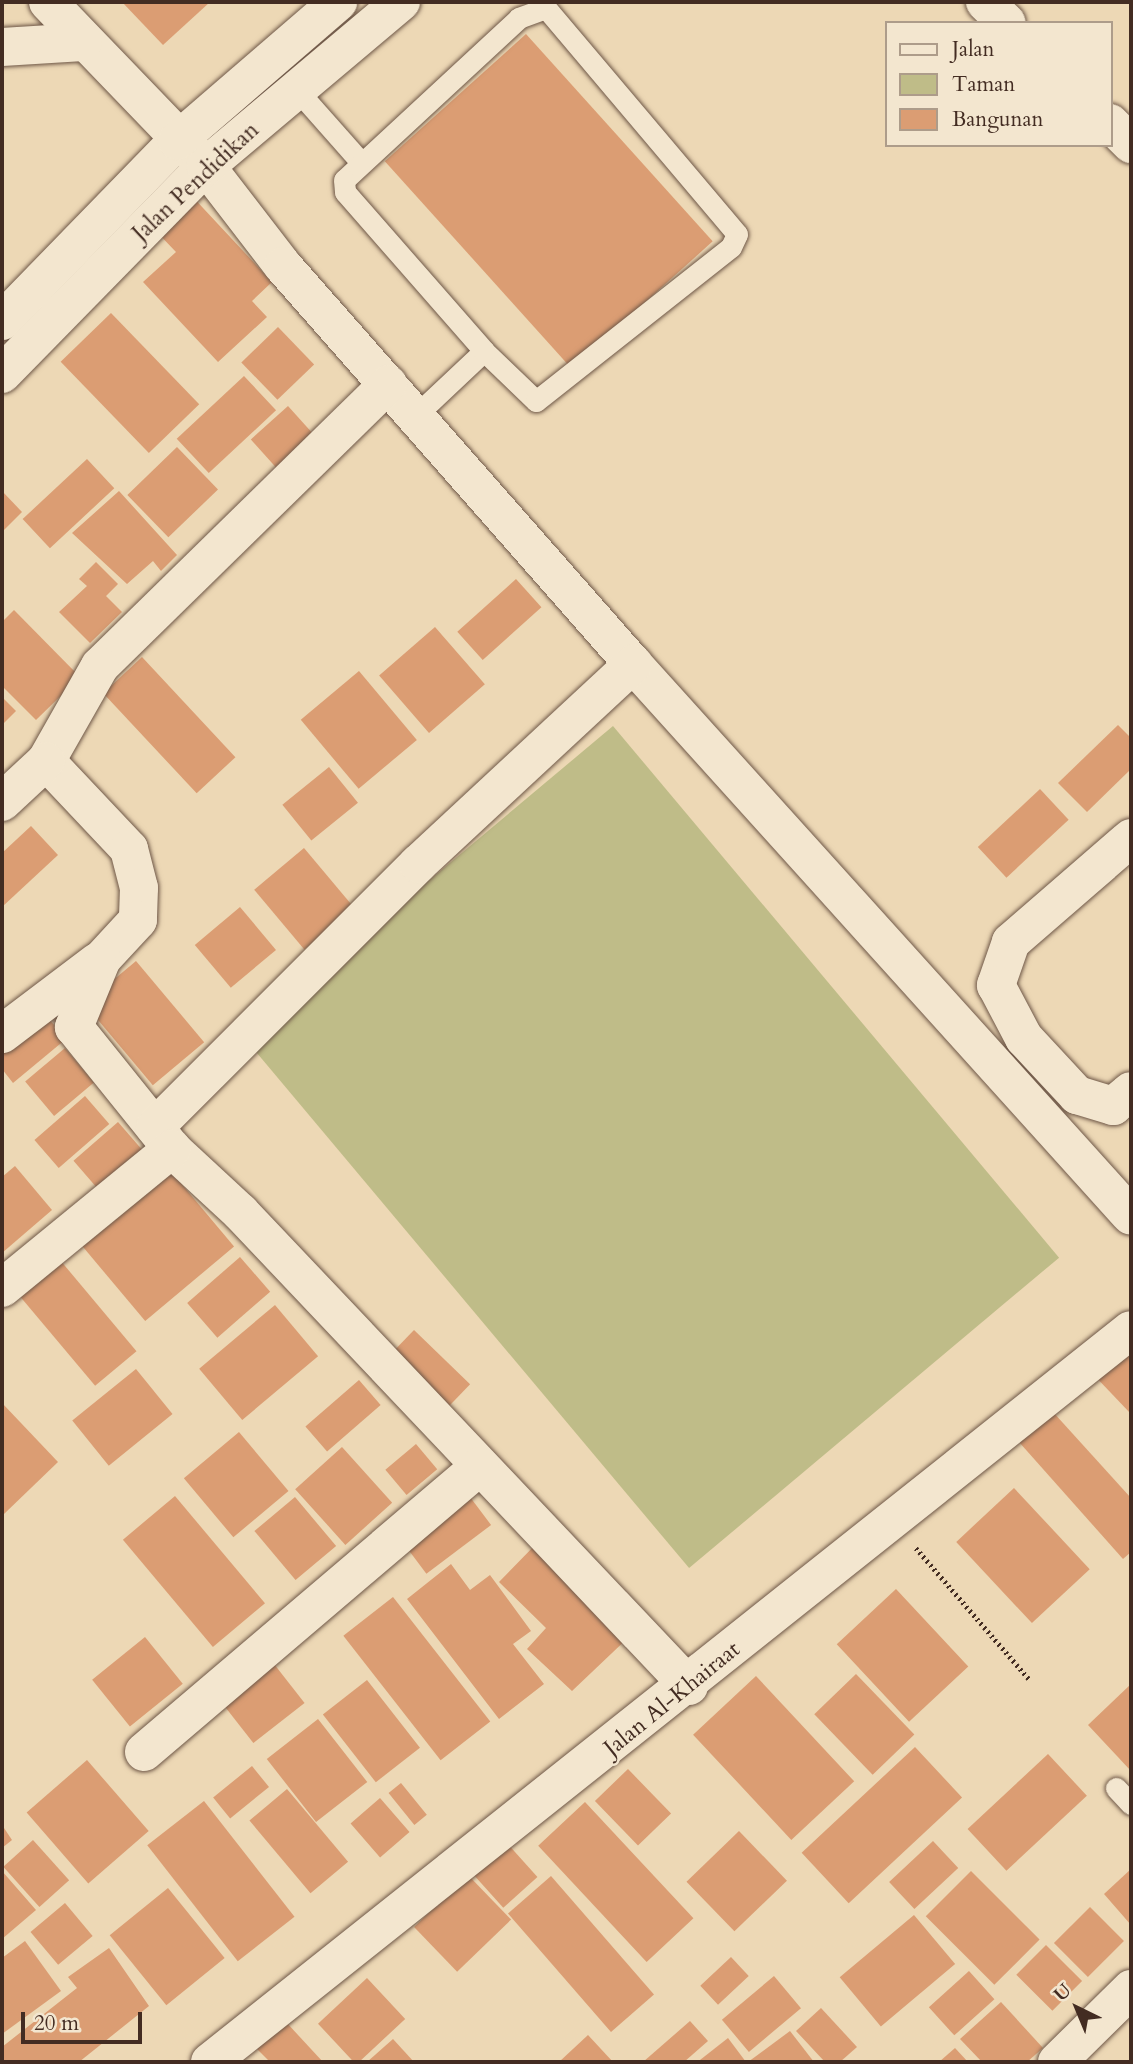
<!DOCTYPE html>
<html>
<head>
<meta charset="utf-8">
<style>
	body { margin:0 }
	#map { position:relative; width:1133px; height:2064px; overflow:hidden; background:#edd8b5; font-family:Cardo,serif }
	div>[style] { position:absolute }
	.green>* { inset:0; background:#bfbc88; transform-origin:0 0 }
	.building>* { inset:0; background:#db9d73; transform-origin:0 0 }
	.path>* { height:4.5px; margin-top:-2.25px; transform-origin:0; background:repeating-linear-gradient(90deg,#432c22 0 2px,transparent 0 5.5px) }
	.roads { filter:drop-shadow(0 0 2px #6e5747) drop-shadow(0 0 2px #6e5747) }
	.service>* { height:21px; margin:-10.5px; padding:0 10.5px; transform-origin:10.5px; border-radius:10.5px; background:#f3e6cf }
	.minor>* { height:38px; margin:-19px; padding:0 19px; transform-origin:19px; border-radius:19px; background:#f3e6cf }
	span { translate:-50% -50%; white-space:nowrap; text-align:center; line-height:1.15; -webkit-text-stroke:5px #f3e6cf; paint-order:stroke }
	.street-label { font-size:23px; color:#432c22 }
	.frame { position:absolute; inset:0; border:4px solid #432c22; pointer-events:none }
	.legend { position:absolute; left:885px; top:21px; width:228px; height:126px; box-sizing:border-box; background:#f3e6cf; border:2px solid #ad9c8a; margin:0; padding:9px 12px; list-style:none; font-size:21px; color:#432c22 }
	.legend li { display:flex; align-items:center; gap:14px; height:35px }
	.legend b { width:35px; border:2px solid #ad9c8a }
	.north { position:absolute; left:1042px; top:1973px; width:70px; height:70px; -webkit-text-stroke:5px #f3e6cf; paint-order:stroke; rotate:317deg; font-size:19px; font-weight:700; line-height:28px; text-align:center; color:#432c22 }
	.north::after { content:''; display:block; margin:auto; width:24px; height:32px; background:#432c22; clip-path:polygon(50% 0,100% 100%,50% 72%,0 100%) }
	.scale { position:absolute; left:21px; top:2012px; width:121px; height:32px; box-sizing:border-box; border:4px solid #432c22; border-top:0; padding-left:9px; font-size:21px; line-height:24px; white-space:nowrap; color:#432c22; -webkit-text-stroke:5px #f3e6cf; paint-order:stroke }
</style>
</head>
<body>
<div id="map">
	<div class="green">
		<i style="left:613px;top:726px;width:694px;height:483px;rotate:50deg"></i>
	</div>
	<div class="building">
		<i style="clip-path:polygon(122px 2px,210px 2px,163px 45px)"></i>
		<i style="left:526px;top:34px;width:279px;height:190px;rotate:48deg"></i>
		<i style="clip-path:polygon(190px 194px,272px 282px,252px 301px,267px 317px,218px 362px,143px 282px,176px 252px,153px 228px)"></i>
		<i style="left:111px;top:313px;width:127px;height:70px;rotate:46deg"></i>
		<i style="left:278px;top:327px;width:52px;height:51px;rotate:46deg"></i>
		<i style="left:244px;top:376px;width:47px;height:92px;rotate:47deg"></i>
		<i style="left:288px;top:406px;width:39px;height:50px;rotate:48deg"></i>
		<i style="left:177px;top:447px;width:59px;height:69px;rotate:46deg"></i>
		<i style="left:87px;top:459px;width:40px;height:88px;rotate:47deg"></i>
		<i style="clip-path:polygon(2px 491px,22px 512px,2px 532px)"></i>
		<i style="clip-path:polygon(119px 491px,177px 555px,161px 571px,153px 561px,127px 584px,72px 533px)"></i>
		<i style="clip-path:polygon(96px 562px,118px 584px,106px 596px,122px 612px,90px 643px,59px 612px,87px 586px,79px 579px)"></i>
		<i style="left:516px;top:579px;width:38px;height:79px;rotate:48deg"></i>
		<i style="clip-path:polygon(14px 610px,80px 677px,36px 720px,2px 686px,2px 622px)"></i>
		<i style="left:435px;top:627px;width:76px;height:74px;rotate:49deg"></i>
		<i style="left:142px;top:657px;width:137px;height:53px;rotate:47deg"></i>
		<i style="left:359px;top:671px;width:90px;height:76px;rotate:50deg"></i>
		<i style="clip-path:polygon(2px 697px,16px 711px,2px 725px)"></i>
		<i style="clip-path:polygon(1118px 725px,1131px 738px,1131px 769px,1087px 812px,1058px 783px)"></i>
		<i style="left:329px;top:767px;width:46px;height:60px;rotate:51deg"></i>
		<i style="left:1040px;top:789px;width:42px;height:85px;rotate:47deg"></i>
		<i style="clip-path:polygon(31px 826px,58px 855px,2px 907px,2px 853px)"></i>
		<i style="left:304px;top:848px;width:78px;height:65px;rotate:50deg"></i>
		<i style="left:240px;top:907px;width:56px;height:59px;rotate:50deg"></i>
		<i style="left:136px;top:961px;width:106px;height:67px;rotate:50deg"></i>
		<i style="clip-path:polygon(43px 1012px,66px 1039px,13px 1083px,2px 1069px,2px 1047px)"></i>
		<i style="left:65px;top:1048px;width:45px;height:52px;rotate:50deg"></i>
		<i style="left:85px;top:1096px;width:37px;height:67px;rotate:49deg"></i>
		<i style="left:118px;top:1122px;width:38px;height:59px;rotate:49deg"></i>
		<i style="left:164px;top:1163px;width:109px;height:116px;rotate:50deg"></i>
		<i style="clip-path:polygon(15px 1166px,52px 1210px,2px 1253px,2px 1177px)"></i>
		<i style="left:240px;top:1257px;width:46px;height:70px;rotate:49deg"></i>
		<i style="left:60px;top:1260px;width:119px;height:54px;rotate:50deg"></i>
		<i style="left:275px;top:1305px;width:67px;height:99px;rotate:50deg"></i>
		<i style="left:414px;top:1330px;width:78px;height:42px;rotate:44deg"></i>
		<i style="clip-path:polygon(1131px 1343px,1131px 1414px,1091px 1372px)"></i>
		<i style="left:136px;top:1369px;width:58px;height:82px;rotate:51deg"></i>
		<i style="left:359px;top:1380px;width:33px;height:71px;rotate:49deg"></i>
		<i style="clip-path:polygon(2px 1403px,58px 1462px,4px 1514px,2px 1511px)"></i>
		<i style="clip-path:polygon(1053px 1412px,1131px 1498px,1131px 1552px,1123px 1559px,1019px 1442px)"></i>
		<i style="left:239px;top:1432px;width:77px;height:72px;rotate:50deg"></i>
		<i style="left:416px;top:1444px;width:33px;height:40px;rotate:50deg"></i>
		<i style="left:342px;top:1447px;width:75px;height:63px;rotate:48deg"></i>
		<i style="left:1014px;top:1488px;width:111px;height:79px;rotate:47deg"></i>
		<i style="left:464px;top:1489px;width:45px;height:81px;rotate:53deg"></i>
		<i style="left:175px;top:1496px;width:140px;height:68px;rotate:50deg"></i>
		<i style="left:295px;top:1497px;width:64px;height:53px;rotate:50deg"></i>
		<i style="clip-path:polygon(538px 1542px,632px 1634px,572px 1691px,527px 1649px,546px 1628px,499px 1582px)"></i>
		<i style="clip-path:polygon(451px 1564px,470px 1590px,490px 1575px,531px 1631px,513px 1644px,544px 1684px,499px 1719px,407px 1599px)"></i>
		<i style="left:896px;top:1589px;width:106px;height:81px;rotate:47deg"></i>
		<i style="left:393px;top:1597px;width:158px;height:63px;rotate:52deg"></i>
		<i style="left:145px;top:1637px;width:60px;height:68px;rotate:51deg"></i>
		<i style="left:267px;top:1655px;width:61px;height:65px;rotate:52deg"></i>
		<i style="left:856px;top:1674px;width:84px;height:58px;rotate:46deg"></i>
		<i style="left:756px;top:1676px;width:144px;height:86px;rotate:47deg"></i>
		<i style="left:367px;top:1680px;width:86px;height:56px;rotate:52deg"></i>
		<i style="clip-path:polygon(1131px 1684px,1131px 1771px,1088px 1725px)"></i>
		<i style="left:318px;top:1719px;width:80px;height:65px;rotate:52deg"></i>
		<i style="left:915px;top:1747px;width:69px;height:155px;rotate:47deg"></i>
		<i style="left:1048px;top:1754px;width:57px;height:110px;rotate:47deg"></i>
		<i style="left:87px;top:1760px;width:94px;height:80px;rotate:49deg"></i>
		<i style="left:252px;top:1766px;width:27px;height:50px;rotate:51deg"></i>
		<i style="left:628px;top:1769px;width:62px;height:46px;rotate:46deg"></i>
		<i style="left:401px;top:1783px;width:41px;height:16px;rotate:51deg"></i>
		<i style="left:287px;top:1789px;width:95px;height:49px;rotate:50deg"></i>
		<i style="left:380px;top:1798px;width:45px;height:39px;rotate:49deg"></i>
		<i style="left:204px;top:1801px;width:147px;height:72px;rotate:52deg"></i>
		<i style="left:585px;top:1802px;width:159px;height:64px;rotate:47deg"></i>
		<i style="clip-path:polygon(2px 1825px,12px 1840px,2px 1848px)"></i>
		<i style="left:739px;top:1831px;width:69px;height:73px;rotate:46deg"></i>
		<i style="left:33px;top:1840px;width:54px;height:40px;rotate:48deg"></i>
		<i style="left:933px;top:1841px;width:37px;height:60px;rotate:47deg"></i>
		<i style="left:506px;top:1842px;width:47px;height:46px;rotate:48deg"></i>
		<i style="clip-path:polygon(1131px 1869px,1131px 1925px,1104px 1894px)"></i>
		<i style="clip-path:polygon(2px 1871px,36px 1910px,2px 1939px)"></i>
		<i style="left:971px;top:1871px;width:97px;height:64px;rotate:45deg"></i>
		<i style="left:468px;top:1875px;width:62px;height:75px;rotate:46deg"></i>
		<i style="left:551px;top:1876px;width:157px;height:57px;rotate:49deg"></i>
		<i style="left:168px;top:1888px;width:90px;height:75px;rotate:51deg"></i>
		<i style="left:65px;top:1903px;width:43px;height:45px;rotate:50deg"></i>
		<i style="left:1090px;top:1907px;width:48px;height:51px;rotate:45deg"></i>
		<i style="left:914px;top:1915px;width:64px;height:97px;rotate:50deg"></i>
		<i style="clip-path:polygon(25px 1941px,61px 1991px,2px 2034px,2px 1958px)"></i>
		<i style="left:1046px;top:1945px;width:51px;height:42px;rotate:45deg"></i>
		<i style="clip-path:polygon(109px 1948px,149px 2006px,79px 2062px,2px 2062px,2px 2047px,77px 1988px,68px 1977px)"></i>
		<i style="left:731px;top:1957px;width:26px;height:42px;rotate:47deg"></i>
		<i style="left:969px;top:1971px;width:38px;height:54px;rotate:48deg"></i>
		<i style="left:774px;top:1976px;width:42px;height:68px;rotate:50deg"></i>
		<i style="left:367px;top:1978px;width:56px;height:67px;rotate:47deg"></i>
		<i style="clip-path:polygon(1001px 2002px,1043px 2048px,1027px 2062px,982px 2062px,960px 2039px)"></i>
		<i style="clip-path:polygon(821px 2008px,857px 2047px,840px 2062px,825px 2062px,796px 2031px)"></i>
		<i style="clip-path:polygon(690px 2021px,708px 2041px,684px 2062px,643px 2062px)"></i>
		<i style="clip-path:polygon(286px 2022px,323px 2062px,270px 2062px,257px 2049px)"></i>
		<i style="clip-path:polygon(790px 2031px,814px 2062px,748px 2062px)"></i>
		<i style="clip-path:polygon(588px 2035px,613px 2062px,559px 2062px)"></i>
		<i style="clip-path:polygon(728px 2038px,746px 2062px,702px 2062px,700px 2060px)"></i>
		<i style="clip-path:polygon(393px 2039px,414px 2062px,367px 2062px)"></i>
		<i style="clip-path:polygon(955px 2048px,968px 2062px,939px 2062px)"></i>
	</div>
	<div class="path">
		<i style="left:916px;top:1548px;width:174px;rotate:49.2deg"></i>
	</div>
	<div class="roads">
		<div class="service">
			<i style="left:297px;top:90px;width:94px;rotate:48.5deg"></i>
			<i style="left:415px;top:416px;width:95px;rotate:-43.3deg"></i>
			<i style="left:484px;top:351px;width:72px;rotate:43.9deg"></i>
			<i style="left:536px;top:401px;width:248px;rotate:-38.3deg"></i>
			<i style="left:731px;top:247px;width:14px;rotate:-65deg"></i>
			<i style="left:737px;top:234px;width:296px;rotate:-130.2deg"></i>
			<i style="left:546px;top:8px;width:29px;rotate:160deg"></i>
			<i style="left:519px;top:18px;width:238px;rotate:137.2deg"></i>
			<i style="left:344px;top:180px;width:12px;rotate:85deg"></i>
			<i style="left:345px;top:192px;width:211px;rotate:48.8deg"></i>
			<i style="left:1116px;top:1788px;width:22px;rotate:47deg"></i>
		</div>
		<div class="minor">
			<i style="left:48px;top:2px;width:228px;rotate:46.1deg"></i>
			<i style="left:206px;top:166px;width:126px;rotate:52.4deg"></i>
			<i style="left:283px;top:266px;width:530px;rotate:48.67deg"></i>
			<i style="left:633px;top:664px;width:743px;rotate:47.94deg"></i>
			<i style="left:985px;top:2px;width:30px;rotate:44deg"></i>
			<i style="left:2px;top:47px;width:81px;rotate:-3.5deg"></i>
			<i style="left:1110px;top:123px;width:30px;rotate:45deg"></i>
			<i style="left:2px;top:321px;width:251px;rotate:-45.8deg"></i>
			<i style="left:177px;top:141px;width:213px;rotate:-40.8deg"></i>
			<i style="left:2px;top:374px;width:291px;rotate:-45.6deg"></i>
			<i style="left:206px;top:166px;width:255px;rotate:-40.1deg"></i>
			<i style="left:388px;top:384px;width:403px;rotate:135.6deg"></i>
			<i style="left:100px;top:666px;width:109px;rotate:119.6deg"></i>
			<i style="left:46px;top:761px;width:121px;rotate:46.7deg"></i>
			<i style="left:129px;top:849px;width:40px;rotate:75.6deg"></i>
			<i style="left:139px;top:888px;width:32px;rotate:92deg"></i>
			<i style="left:138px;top:920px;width:53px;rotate:132.7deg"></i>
			<i style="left:102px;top:959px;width:74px;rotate:112.4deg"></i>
			<i style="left:74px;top:1027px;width:156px;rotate:51.2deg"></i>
			<i style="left:172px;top:1149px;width:93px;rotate:42.8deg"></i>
			<i style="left:240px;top:1212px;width:653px;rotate:46.55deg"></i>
			<i style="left:2px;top:802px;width:60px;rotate:-43deg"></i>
			<i style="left:1131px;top:838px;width:159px;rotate:139.1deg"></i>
			<i style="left:1011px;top:942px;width:46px;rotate:109.2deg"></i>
			<i style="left:996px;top:985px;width:60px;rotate:62.2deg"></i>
			<i style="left:1024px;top:1038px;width:78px;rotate:47.1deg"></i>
			<i style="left:1077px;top:1095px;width:38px;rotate:17deg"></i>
			<i style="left:1113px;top:1106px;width:23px;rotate:-40deg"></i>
			<i style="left:2px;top:1034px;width:119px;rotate:-37.2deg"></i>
			<i style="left:155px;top:1127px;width:372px;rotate:-45deg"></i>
			<i style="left:418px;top:864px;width:294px;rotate:-42.9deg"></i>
			<i style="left:2px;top:1288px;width:220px;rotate:-39.3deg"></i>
			<i style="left:144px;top:1752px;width:441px;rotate:-40.4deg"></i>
			<i style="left:210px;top:2062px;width:1176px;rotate:-38.48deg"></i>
			<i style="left:1057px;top:2062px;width:104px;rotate:-44.6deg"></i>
		</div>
	</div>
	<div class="street-label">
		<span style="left:196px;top:182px;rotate:-43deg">Jalan Pendidikan</span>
		<span style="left:672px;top:1699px;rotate:-39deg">Jalan Al-Khairaat</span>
	</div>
	<div class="frame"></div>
	<ul class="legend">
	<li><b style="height:9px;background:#f3e6cf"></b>Jalan</li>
	<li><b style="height:19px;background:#bfbc88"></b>Taman</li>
	<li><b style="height:19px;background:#db9d73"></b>Bangunan</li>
	</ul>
	<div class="north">U</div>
	<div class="scale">20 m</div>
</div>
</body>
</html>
